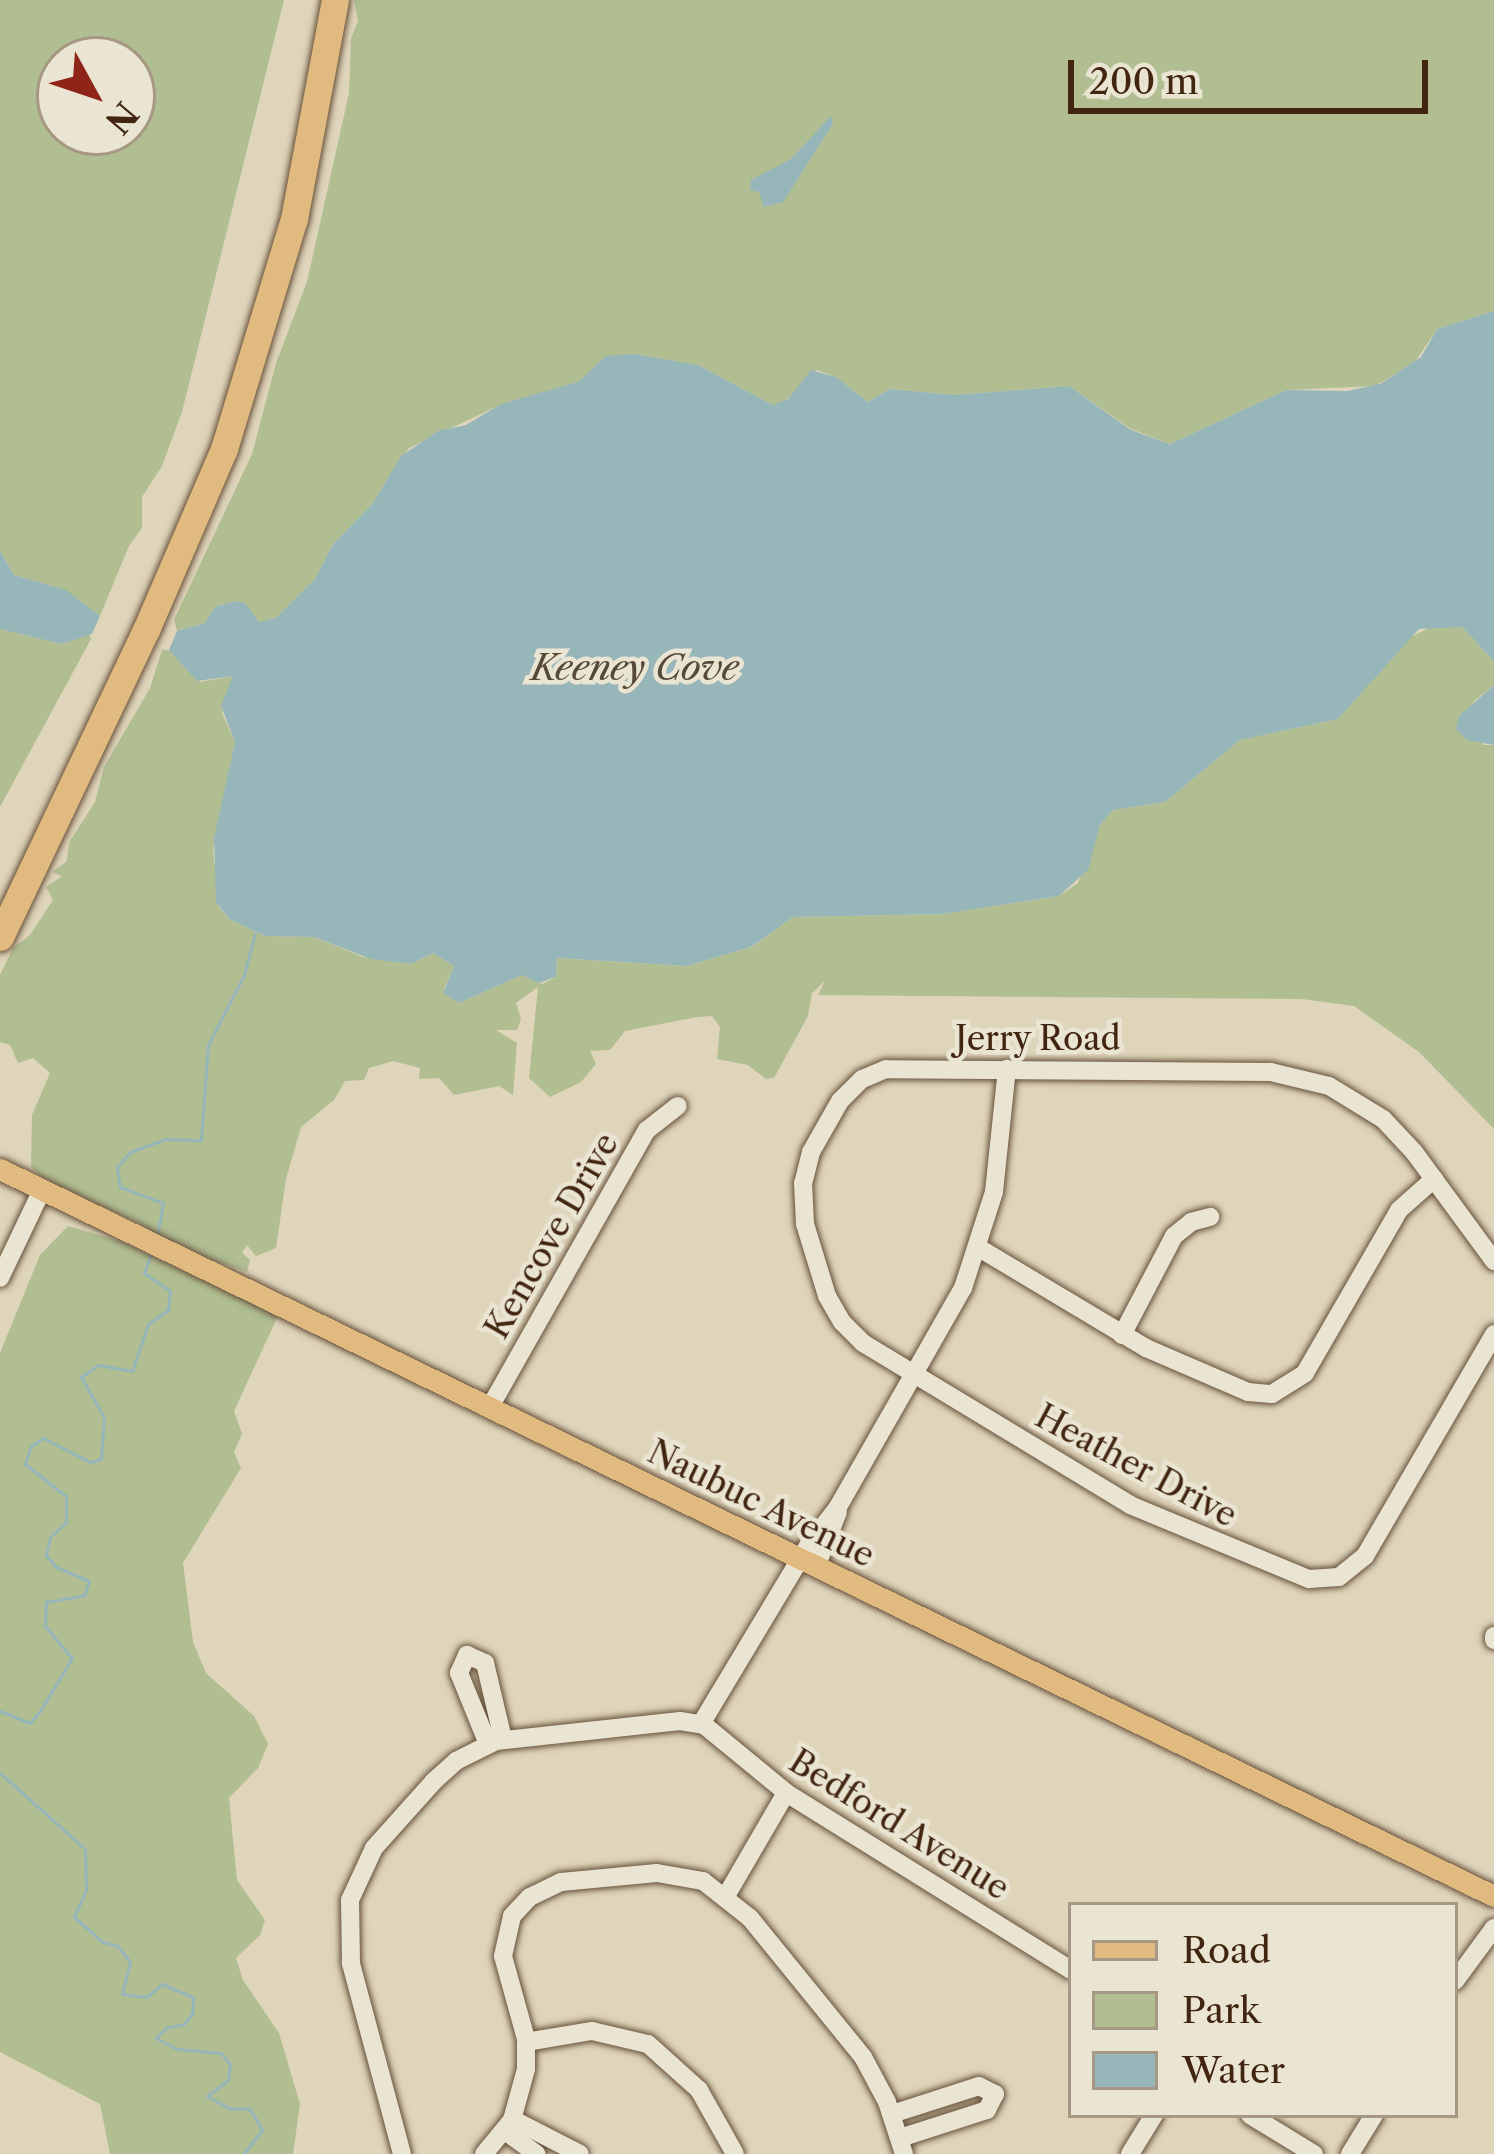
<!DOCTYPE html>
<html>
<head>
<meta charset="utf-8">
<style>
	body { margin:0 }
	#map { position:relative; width:1494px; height:2154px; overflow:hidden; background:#dfd5bb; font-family:"Libre Caslon Text",serif }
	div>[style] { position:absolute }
	.green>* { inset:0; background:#b0be92 }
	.water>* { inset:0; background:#97b6ba }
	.stream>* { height:3px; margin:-1.5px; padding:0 1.5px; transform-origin:1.5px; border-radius:1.5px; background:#97b6ba }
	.roads { filter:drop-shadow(0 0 3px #68513b) drop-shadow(0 0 3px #68513b) }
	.minor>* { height:18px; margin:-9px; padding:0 9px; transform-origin:9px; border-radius:9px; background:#eae4d3 }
	.major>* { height:21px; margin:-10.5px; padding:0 10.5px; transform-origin:10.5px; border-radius:10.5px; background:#e0ba7e }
	.highway>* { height:27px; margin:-13.5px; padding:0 13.5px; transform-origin:13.5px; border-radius:13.5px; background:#e0ba7e }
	span { translate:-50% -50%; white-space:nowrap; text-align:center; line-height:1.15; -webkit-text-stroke:9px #eae4d3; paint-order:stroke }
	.street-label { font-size:33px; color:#412510 }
	.water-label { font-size:36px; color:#56493a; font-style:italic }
	.legend { position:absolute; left:1068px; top:1902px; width:390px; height:216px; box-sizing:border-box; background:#eae4d3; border:3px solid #a69885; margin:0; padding:15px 21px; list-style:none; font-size:36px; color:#412510 }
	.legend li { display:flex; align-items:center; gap:24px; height:60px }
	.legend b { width:60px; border:3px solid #a69885 }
	.north { position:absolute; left:36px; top:36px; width:120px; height:120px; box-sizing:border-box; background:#eae4d3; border:3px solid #a69885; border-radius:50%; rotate:130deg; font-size:33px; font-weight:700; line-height:48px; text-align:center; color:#412510 }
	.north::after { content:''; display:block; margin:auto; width:42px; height:54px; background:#8f2418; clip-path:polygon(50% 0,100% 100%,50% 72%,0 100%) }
	.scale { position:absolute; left:1068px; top:60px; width:360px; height:54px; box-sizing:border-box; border:6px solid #412510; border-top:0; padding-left:15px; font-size:36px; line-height:42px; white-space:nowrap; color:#412510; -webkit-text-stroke:9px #eae4d3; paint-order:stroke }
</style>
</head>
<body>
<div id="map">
	<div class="green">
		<i style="clip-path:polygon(evenodd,0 0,284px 0,182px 412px,162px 466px,142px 497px,142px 528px,129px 546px,100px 616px,62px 589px,14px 575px,0 551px,0 0,60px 60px,132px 60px,132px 132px,60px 132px,60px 60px)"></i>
		<i style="clip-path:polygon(354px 0,1494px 0,1494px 311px,1437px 329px,1415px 362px,1375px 386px,1286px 390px,1170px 444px,1131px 429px,1069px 386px,954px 395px,890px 389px,868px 402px,836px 377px,817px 370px,783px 403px,773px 405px,698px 365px,634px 354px,606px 357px,578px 383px,502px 404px,409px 448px,374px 502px,333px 544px,315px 579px,276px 618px,259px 622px,234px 601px,215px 607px,205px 623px,177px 631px,174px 620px,252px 454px,276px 363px,307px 282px,349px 93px,351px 39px,358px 21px)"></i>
		<i style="clip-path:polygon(1437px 624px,1462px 627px,1494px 661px,1494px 685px,1473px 702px,1483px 745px,1494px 745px,1494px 1129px,1419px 1052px,1354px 1006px,1302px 999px,818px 995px,825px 981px,812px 993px,808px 1016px,774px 1078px,766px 1079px,748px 1065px,717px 1059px,720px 1027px,712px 1016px,697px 1017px,625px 1031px,610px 1050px,590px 1051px,596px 1064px,581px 1082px,550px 1097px,529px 1078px,538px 987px,516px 1003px,521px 1019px,517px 1030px,496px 1030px,517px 1043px,513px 1095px,499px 1086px,454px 1095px,439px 1078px,419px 1079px,420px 1068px,393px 1061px,369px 1068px,364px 1080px,345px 1081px,334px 1100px,301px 1127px,286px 1179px,276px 1248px,256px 1256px,247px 1245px,242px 1253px,250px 1260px,247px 1272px,162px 1242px,145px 1226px,44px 1179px,31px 1167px,32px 1115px,50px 1073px,33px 1058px,18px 1063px,10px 1045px,0 1042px,0 975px,13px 948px,30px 935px,53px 900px,46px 887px,62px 876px,52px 872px,66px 862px,70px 841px,95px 802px,104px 767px,150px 688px,162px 650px,169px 650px,200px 682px,233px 676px,222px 713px,235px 742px,213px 850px,219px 907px,229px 919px,265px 936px,314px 937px,363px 957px,411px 964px,433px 953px,454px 966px,444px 989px,459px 1003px,522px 975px,542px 984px,556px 977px,557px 958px,687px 966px,752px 947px,793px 917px,943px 914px,1059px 896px,1078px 883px,1100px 825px,1113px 810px,1165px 802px,1240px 740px,1338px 719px,1411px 637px)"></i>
		<i style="clip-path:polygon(0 629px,62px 644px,89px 634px,91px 639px,0 807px)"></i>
		<i style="clip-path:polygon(68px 1226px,123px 1242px,278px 1316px,234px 1411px,242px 1434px,234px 1452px,241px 1468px,183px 1563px,193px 1642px,206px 1673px,254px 1716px,268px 1744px,258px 1768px,229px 1798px,237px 1880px,265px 1920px,260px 1935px,236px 1958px,243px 1980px,279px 2033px,300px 2104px,293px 2154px,110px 2154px,100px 2104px,0 2052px,0 1353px,40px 1255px)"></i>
	</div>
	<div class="water">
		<i style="clip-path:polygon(831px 116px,833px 124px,783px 202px,764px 207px,759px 192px,750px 190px,751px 180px,791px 159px)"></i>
		<i style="clip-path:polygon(1494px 311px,1494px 661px,1462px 627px,1419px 629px,1338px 719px,1240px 740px,1165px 802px,1113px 810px,1100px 825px,1088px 870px,1059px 896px,943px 914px,793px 917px,751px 947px,687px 966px,557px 958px,556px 977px,539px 983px,522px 975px,459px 1003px,443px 993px,454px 966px,433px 953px,411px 964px,371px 959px,314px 937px,265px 936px,229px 919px,216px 902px,214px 838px,235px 742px,221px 706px,233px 676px,197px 681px,169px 650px,177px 631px,205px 623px,215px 607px,234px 601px,245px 603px,259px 622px,276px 618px,315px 579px,333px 544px,374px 502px,401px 456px,438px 431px,466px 425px,501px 404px,578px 382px,606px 356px,634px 354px,698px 365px,773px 405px,788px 399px,811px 370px,836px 377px,868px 402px,890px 389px,954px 395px,1069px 386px,1131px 430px,1170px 444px,1286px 390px,1347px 391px,1380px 384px,1421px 357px,1437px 329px)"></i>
		<i style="clip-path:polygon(0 551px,14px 575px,66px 590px,100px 616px,92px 634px,62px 644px,0 629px)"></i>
		<i style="clip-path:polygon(1494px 685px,1494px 745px,1467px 740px,1456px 729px,1459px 716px)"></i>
	</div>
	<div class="stream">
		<i style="left:157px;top:1237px;width:35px;rotate:-80deg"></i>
		<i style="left:163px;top:1203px;width:46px;rotate:-159.6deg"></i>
		<i style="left:120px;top:1187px;width:20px;rotate:-99deg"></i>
		<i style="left:117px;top:1167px;width:20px;rotate:-49deg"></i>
		<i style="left:130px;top:1152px;width:38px;rotate:-20deg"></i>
		<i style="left:166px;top:1139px;width:35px;rotate:2deg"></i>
		<i style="left:201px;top:1140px;width:95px;rotate:-85.8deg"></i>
		<i style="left:208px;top:1045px;width:79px;rotate:-62.8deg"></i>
		<i style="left:244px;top:975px;width:43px;rotate:-75.3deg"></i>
		<i style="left:0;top:1711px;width:32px;rotate:22deg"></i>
		<i style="left:30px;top:1723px;width:16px;rotate:-50deg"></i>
		<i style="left:40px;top:1711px;width:62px;rotate:-58.9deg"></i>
		<i style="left:72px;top:1658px;width:42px;rotate:-130.2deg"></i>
		<i style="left:45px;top:1626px;width:24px;rotate:-88deg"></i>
		<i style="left:46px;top:1602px;width:39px;rotate:-10deg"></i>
		<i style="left:84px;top:1595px;width:15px;rotate:-70deg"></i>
		<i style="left:89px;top:1581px;width:36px;rotate:-157deg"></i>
		<i style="left:56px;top:1567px;width:16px;rotate:-130deg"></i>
		<i style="left:46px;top:1555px;width:18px;rotate:-77deg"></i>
		<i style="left:50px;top:1537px;width:22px;rotate:-43deg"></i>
		<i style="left:66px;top:1522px;width:26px;rotate:-90deg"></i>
		<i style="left:66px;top:1496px;width:52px;rotate:-142deg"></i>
		<i style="left:25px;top:1464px;width:19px;rotate:-72deg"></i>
		<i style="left:31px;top:1446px;width:14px;rotate:-34deg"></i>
		<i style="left:43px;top:1438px;width:53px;rotate:27.1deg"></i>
		<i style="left:90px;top:1462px;width:11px;rotate:-15deg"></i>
		<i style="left:101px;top:1459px;width:42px;rotate:-85.9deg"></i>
		<i style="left:104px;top:1417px;width:46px;rotate:-119.9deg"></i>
		<i style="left:81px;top:1377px;width:21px;rotate:-35deg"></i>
		<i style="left:98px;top:1365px;width:35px;rotate:10deg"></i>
		<i style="left:132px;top:1371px;width:50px;rotate:-71.2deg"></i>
		<i style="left:148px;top:1324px;width:24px;rotate:-35deg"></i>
		<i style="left:168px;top:1310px;width:19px;rotate:-84deg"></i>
		<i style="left:170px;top:1291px;width:32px;rotate:-145deg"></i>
		<i style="left:144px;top:1273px;width:23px;rotate:-70deg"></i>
		<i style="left:0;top:1773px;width:114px;rotate:41.8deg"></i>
		<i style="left:85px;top:1849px;width:41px;rotate:88.6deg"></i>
		<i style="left:86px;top:1890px;width:30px;rotate:114deg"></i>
		<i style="left:74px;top:1917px;width:38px;rotate:41deg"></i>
		<i style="left:103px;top:1942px;width:16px;rotate:15deg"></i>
		<i style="left:118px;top:1946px;width:20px;rotate:53deg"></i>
		<i style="left:130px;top:1962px;width:33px;rotate:104deg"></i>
		<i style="left:122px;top:1994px;width:25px;rotate:7deg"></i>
		<i style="left:147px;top:1997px;width:20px;rotate:-41deg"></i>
		<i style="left:162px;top:1984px;width:34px;rotate:23deg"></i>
		<i style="left:193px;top:1997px;width:17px;rotate:93deg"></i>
		<i style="left:192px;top:2014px;width:13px;rotate:129deg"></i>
		<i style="left:184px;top:2024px;width:18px;rotate:167deg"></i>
		<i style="left:166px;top:2028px;width:14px;rotate:135deg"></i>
		<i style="left:156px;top:2038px;width:24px;rotate:28deg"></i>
		<i style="left:177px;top:2049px;width:44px;rotate:5.2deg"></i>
		<i style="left:221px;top:2053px;width:14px;rotate:51deg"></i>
		<i style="left:230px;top:2064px;width:16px;rotate:97deg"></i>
		<i style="left:228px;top:2080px;width:26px;rotate:143deg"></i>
		<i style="left:207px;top:2096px;width:25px;rotate:29deg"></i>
		<i style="left:229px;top:2108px;width:21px;rotate:3deg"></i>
		<i style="left:250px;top:2109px;width:24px;rotate:60deg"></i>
		<i style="left:262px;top:2130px;width:31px;rotate:128deg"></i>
	</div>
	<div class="roads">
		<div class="minor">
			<i style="left:979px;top:1248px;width:195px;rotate:30.9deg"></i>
			<i style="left:1146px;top:1348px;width:111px;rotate:23.3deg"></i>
			<i style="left:1248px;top:1392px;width:24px;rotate:5deg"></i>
			<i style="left:1272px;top:1394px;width:39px;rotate:-32deg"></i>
			<i style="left:1305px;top:1373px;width:188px;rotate:-60deg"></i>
			<i style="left:1399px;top:1210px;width:47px;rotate:-41.5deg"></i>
			<i style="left:1494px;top:1261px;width:135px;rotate:-126.3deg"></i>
			<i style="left:1414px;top:1152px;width:45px;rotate:-133.2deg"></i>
			<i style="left:1383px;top:1119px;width:63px;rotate:-148.6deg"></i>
			<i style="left:1329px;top:1086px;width:60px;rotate:-166.4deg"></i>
			<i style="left:1271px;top:1072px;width:385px;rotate:-179.6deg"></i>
			<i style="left:886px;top:1069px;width:26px;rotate:157deg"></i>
			<i style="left:862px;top:1079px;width:31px;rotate:135deg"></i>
			<i style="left:840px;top:1101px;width:59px;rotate:119.6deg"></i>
			<i style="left:811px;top:1152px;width:32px;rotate:104deg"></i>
			<i style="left:803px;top:1183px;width:41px;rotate:87.2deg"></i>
			<i style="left:805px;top:1224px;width:75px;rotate:73deg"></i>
			<i style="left:827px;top:1296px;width:30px;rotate:60deg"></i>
			<i style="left:842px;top:1322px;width:30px;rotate:45deg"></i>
			<i style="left:863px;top:1343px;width:312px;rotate:31.2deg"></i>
			<i style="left:1130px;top:1505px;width:194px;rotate:22.5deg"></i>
			<i style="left:1309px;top:1579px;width:30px;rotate:-4deg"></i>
			<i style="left:1339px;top:1577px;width:33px;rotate:-39deg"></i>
			<i style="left:1365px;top:1556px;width:257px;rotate:-59.8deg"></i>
			<i style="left:0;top:1278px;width:98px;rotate:-64.5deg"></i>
			<i style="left:1122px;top:1335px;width:112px;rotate:-62.3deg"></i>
			<i style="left:1174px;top:1236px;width:22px;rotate:-39deg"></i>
			<i style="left:1191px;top:1222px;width:20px;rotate:-15deg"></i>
			<i style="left:490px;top:1407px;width:318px;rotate:-60.5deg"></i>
			<i style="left:647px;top:1130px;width:39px;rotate:-38deg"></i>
			<i style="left:816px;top:1567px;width:59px;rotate:-68.2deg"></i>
			<i style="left:1494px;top:1636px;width:4px;rotate:90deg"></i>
			<i style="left:701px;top:1724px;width:208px;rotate:-59deg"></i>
			<i style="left:808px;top:1546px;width:49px;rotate:-52.4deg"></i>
			<i style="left:838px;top:1507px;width:252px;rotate:-60.3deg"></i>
			<i style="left:963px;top:1288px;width:101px;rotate:-72.1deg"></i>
			<i style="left:994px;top:1192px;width:124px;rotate:-84deg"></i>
			<i style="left:488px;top:1744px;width:77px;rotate:-112.2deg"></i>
			<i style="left:459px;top:1673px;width:20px;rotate:-66deg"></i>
			<i style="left:467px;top:1655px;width:20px;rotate:24deg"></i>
			<i style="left:485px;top:1663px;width:78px;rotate:76.7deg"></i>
			<i style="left:726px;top:1896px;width:119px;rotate:-59.8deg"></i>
			<i style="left:1455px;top:1981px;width:66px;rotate:-53.7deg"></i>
			<i style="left:526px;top:2042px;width:67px;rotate:-9.5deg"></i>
			<i style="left:592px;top:2031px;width:57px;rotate:13.1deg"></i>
			<i style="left:648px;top:2044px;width:69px;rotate:42deg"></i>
			<i style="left:699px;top:2090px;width:73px;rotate:60.6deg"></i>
			<i style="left:892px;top:2114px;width:91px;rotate:-17.8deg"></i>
			<i style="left:979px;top:2086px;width:18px;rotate:27deg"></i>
			<i style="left:995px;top:2094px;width:18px;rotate:117deg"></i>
			<i style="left:987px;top:2110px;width:91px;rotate:162.2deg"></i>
			<i style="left:1250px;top:2115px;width:75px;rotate:31.4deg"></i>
			<i style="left:512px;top:2119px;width:76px;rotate:27.2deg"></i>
			<i style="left:505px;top:2131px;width:39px;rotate:36deg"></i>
			<i style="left:402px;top:2154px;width:198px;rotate:-105deg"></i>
			<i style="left:351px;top:1963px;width:63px;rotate:-90.9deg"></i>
			<i style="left:350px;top:1900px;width:57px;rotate:-65.2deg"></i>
			<i style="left:374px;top:1848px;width:90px;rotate:-48.2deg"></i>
			<i style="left:434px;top:1781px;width:30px;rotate:-42deg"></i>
			<i style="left:456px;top:1761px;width:45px;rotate:-26.6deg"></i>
			<i style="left:496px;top:1741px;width:185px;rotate:-6.2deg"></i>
			<i style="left:680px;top:1721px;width:24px;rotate:9deg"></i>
			<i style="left:704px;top:1725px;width:109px;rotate:39.4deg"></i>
			<i style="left:788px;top:1794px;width:333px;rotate:31.9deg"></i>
			<i style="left:484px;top:2154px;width:44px;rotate:-50.5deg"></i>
			<i style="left:512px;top:2120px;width:53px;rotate:-74.6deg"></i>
			<i style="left:526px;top:2069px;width:30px;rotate:-90deg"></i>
			<i style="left:526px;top:2039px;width:86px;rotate:-105.5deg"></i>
			<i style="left:503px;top:1956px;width:41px;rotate:-77.3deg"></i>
			<i style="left:512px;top:1916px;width:26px;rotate:-47deg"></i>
			<i style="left:530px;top:1897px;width:34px;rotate:-26deg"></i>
			<i style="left:561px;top:1882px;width:96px;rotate:-5.4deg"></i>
			<i style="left:657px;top:1873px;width:47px;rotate:9.9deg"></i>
			<i style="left:703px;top:1881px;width:60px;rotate:38.2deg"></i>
			<i style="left:750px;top:1918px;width:179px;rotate:50.9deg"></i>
			<i style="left:863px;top:2057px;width:51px;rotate:61.9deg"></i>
			<i style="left:887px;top:2102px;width:55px;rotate:71.9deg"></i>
			<i style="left:1130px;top:2154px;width:46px;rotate:-58.4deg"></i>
			<i style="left:1350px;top:2154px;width:46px;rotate:-58.4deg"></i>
		</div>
		<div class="major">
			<i style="left:0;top:1169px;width:1661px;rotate:25.95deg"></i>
		</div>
		<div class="highway">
			<i style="left:0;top:937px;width:340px;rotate:-64.6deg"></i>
			<i style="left:146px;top:630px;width:197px;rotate:-66.7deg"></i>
			<i style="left:224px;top:449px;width:240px;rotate:-73.1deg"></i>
			<i style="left:294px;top:219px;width:223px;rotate:-79.4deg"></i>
		</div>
	</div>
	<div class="street-label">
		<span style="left:1038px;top:1039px">Jerry Road</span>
		<span style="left:552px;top:1236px;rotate:-60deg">Kencove Drive</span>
		<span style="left:1136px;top:1466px;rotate:28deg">Heather Drive</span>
		<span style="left:761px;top:1504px;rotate:26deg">Naubuc Avenue</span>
		<span style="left:899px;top:1825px;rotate:32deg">Bedford Avenue</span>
	</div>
	<div class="water-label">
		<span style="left:635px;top:668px">Keeney Cove</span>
	</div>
	<ul class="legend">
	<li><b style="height:15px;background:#e0ba7e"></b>Road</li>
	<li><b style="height:33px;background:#b0be92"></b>Park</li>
	<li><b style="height:33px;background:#97b6ba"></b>Water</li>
	</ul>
	<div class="north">N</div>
	<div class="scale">200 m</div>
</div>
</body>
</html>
